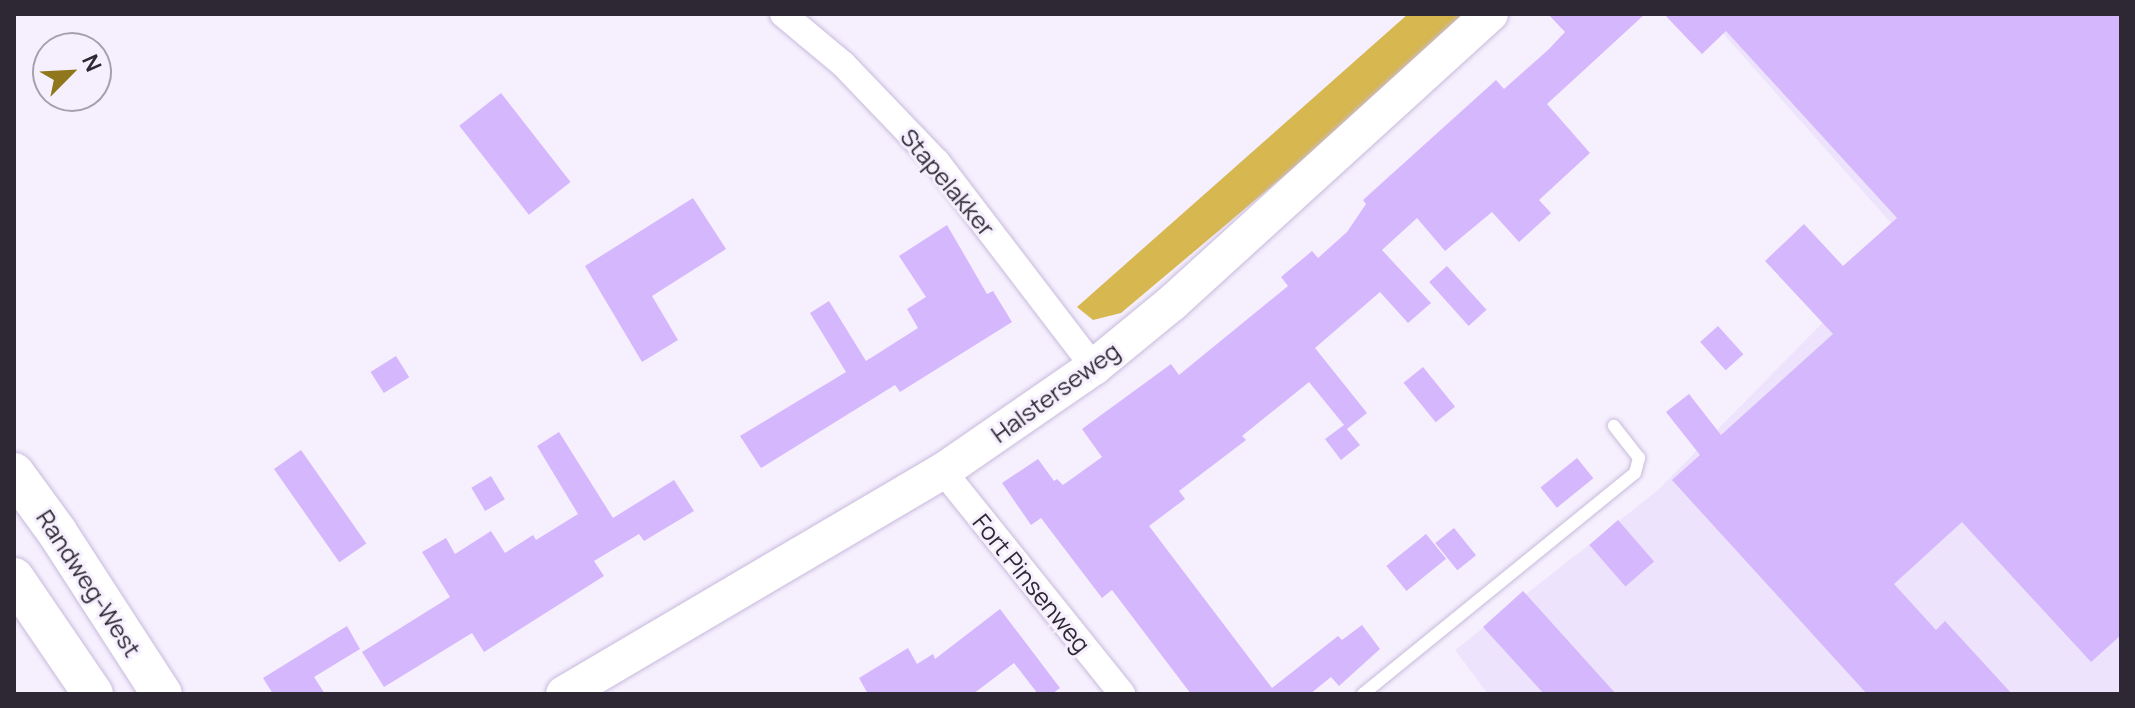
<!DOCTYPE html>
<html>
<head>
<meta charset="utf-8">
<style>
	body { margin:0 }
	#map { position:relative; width:2135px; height:708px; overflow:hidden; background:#f6f0fe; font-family:Manrope,sans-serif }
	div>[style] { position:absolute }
	.built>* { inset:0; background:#ede3fc }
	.forest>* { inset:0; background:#d6b750 }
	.building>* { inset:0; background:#d5b7fd; transform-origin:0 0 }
	.roads { filter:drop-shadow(0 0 2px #c8badc) drop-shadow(0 0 2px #c8badc) }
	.lane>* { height:12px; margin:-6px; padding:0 6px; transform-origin:6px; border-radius:6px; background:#fff }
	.street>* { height:26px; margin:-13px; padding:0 13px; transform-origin:13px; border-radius:13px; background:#fff }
	.secondary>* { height:36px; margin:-18px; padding:0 18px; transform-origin:18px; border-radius:18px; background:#fff }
	.primary>* { height:40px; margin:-20px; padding:0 20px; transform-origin:20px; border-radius:20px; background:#fff }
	span { translate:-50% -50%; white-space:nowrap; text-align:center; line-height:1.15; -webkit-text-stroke:6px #f6f0fe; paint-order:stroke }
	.street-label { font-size:24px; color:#2e2835 }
	.frame { position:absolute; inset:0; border:16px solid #2e2835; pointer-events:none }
	.north { position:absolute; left:32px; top:32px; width:80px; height:80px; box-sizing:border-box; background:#f6f0fe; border:2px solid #a6a0ae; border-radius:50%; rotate:66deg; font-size:22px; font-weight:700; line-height:32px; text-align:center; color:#2e2835 }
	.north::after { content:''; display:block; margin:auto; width:28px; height:36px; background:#90771c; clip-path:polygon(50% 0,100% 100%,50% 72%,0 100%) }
</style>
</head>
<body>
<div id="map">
	<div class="built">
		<i style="clip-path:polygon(1706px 14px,2121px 14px,2121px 694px,1488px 694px,1455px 650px,1657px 491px,1905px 239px)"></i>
	</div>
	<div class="forest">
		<i style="clip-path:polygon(1408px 14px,1466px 14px,1367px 106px,1121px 313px,1093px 320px,1077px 307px)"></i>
	</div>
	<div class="building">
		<i style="clip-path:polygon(1548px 14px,1645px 14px,1547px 104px,1590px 153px,1539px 200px,1551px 213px,1519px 242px,1492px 212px,1445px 251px,1417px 218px,1382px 250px,1431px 303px,1408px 323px,1380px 292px,1315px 348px,1367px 413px,1347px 429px,1360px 445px,1341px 460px,1325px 439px,1344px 425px,1309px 382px,1242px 436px,1246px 440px,1179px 491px,1185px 499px,1149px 526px,1272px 688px,1338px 636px,1342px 640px,1362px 625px,1380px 649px,1339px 686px,1331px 677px,1310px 694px,1191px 694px,1112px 590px,1102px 598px,1041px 518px,1031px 525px,1002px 483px,1038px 459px,1054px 481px,1057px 479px,1063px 485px,1102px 457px,1082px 429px,1171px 364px,1179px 375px,1288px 286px,1281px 277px,1312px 251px,1318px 258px,1347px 232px,1366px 204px,1363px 200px,1496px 80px,1504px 89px,1548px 50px,1565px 32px)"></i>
		<i style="clip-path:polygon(1664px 14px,2121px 14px,2121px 635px,2091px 662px,1962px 522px,1894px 584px,1936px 630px,1945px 621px,2012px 694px,1867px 694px,1672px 480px,1700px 455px,1666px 412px,1689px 394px,1721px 435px,1833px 334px,1765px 261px,1804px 224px,1843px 266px,1897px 218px,1726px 31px,1702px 54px)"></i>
		<i style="left:501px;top:93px;width:113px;height:53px;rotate:52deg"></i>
		<i style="clip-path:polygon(693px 198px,726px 249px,652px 296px,678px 340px,642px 362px,585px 266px)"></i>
		<i style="clip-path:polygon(947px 225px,987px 294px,993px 291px,1012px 322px,900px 392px,895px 385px,761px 468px,740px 436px,846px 372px,810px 313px,829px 301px,866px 361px,918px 328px,907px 309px,926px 297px,899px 256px)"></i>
		<i style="left:1447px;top:266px;width:59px;height:24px;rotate:48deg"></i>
		<i style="left:1718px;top:326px;width:38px;height:24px;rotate:48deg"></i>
		<i style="left:396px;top:356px;width:25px;height:30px;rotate:58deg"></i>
		<i style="left:1423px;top:367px;width:51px;height:25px;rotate:51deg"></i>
		<i style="clip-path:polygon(559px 432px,613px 518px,674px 480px,694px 511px,644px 541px,639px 534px,594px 561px,604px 576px,484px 652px,472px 633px,384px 687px,362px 652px,450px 597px,422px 552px,446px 538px,455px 554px,491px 531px,505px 553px,533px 535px,536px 540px,578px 514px,537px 446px)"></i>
		<i style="left:301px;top:450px;width:114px;height:33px;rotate:55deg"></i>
		<i style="left:1577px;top:458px;width:26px;height:47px;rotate:51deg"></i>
		<i style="left:491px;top:476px;width:27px;height:23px;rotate:59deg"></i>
		<i style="left:1618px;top:520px;width:55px;height:38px;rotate:49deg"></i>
		<i style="left:1454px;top:528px;width:35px;height:24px;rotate:51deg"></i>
		<i style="left:1426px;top:534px;width:32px;height:51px;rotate:51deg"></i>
		<i style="clip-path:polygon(1523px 591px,1616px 694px,1544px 694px,1483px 627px)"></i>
		<i style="clip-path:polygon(1000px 609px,1060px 688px,1052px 694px,1038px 694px,1014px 663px,973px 694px,868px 694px,859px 678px,908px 648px,917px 664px,933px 654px,935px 659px)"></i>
		<i style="clip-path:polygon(347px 626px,360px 649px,314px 677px,325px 694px,273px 694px,263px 678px)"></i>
	</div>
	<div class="roads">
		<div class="lane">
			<i style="left:1363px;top:694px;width:350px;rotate:-39.1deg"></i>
			<i style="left:1635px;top:473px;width:16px;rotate:-75deg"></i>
			<i style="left:1639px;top:458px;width:41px;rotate:-128deg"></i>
		</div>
		<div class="street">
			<i style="left:783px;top:14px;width:78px;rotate:39.8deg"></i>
			<i style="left:843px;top:64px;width:136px;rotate:46.2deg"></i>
			<i style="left:937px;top:162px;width:258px;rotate:52.6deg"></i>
			<i style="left:943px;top:471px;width:286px;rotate:51.2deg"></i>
		</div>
		<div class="secondary">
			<i style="left:564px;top:694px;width:440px;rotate:-30.5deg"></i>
			<i style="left:943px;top:471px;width:183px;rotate:-34.6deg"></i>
			<i style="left:1094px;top:367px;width:101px;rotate:-39.4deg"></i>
			<i style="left:1172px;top:303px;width:430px;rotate:-42.3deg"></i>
		</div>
		<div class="primary">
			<i style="left:14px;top:473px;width:73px;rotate:53.9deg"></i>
			<i style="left:57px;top:532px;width:193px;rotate:57.1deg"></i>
			<i style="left:14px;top:578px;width:140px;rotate:55.7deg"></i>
		</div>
	</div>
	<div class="street-label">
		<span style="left:948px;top:182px;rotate:50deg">Stapelakker</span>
		<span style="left:1055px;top:392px;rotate:-36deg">Halsterseweg</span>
		<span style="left:89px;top:583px;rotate:57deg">Randweg-West</span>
		<span style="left:1032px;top:583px;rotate:51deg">Fort Pinsenweg</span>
	</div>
	<div class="frame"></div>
	<div class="north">N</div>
</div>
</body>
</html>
